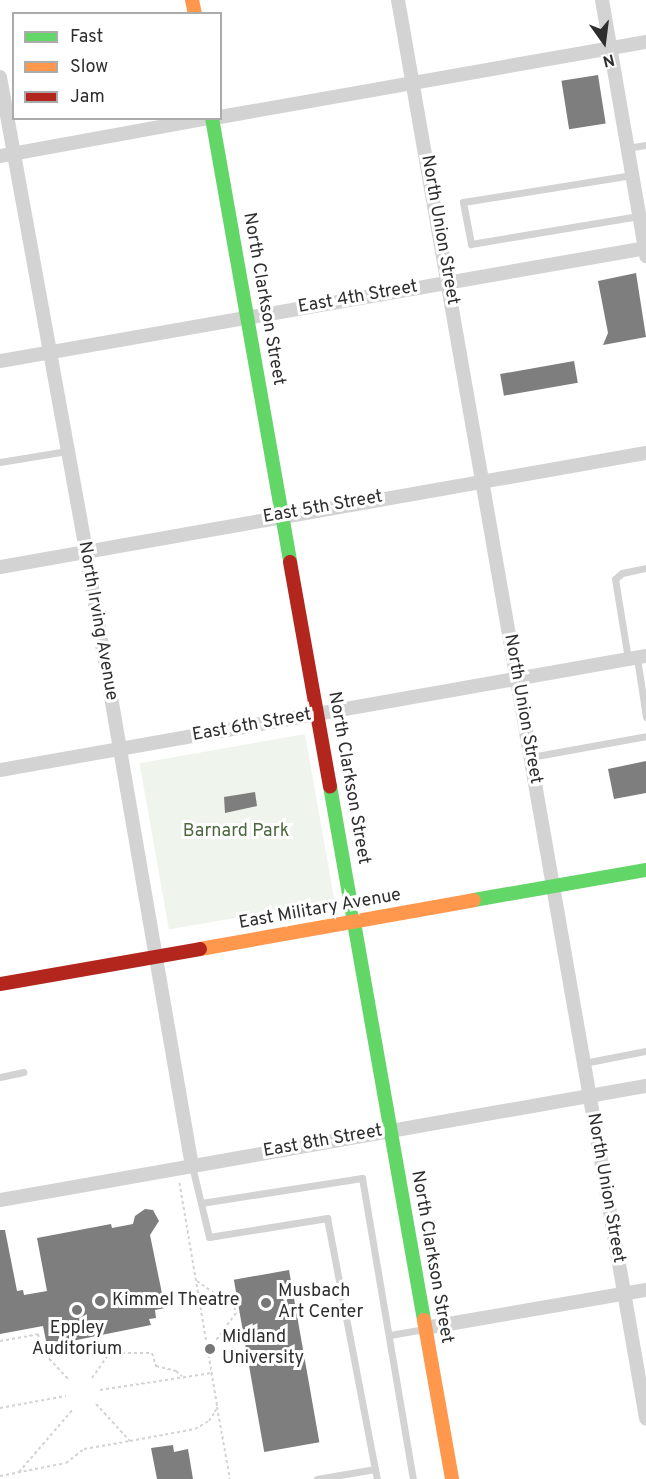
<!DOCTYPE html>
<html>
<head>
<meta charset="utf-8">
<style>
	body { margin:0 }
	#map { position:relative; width:646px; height:1479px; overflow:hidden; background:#fff; font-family:Overpass,sans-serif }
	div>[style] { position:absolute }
	.green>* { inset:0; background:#eff4ec; transform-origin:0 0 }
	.building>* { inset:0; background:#7e7e7e; transform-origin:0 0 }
	.path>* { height:2px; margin-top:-1px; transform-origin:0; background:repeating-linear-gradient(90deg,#d3d3d3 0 3px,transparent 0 6px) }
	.lane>* { height:7px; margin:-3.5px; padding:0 3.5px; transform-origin:3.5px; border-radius:3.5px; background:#d3d3d3 }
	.street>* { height:14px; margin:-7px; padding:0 7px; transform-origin:7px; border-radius:7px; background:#d3d3d3 }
	.fast>* { height:14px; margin:-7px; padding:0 7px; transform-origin:7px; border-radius:7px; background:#63d668 }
	.slow>* { height:14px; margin:-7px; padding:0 7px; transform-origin:7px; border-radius:7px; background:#ff974d }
	.jam>* { height:14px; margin:-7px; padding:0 7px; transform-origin:7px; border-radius:7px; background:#b3261e }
	.dots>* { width:16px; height:16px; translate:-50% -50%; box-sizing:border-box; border:3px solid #fff; border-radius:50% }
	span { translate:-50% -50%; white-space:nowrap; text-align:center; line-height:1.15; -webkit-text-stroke:6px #fff; paint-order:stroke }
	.street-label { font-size:18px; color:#2e2e2e }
	.park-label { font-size:18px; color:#4c683e }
	.poi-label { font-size:18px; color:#2e2e2e }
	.left { translate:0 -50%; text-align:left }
	.legend { position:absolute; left:12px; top:12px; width:210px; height:108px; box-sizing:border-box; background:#fff; border:2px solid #ababab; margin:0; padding:8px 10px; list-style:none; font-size:18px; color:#2e2e2e }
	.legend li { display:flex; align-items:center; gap:12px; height:30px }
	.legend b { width:30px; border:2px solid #ababab }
	.north { position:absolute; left:574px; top:12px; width:60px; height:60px; -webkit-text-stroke:4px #fff; paint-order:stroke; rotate:166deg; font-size:16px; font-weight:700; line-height:24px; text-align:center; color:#2e2e2e }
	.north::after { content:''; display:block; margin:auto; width:21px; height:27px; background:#2e2e2e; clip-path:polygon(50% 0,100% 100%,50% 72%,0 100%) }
</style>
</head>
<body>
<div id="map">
	<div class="green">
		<i style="left:305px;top:734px;width:169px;height:168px;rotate:80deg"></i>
	</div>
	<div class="building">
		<i style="left:598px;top:75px;width:49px;height:37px;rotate:81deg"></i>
		<i style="clip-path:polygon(636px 273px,646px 337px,603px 345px,608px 333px,598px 281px)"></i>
		<i style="left:574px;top:361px;width:22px;height:75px;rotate:80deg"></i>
		<i style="clip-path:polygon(646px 761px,646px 793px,614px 799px,608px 769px)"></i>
		<i style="clip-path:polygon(255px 792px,257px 806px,225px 813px,224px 797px)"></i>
		<i style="clip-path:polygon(145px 1209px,153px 1210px,159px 1221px,150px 1235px,165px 1308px,155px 1310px,156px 1318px,149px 1319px,151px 1325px,47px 1346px,43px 1326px,0 1334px,0 1230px,5px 1230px,17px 1291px,23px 1290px,24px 1295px,47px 1291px,37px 1238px,111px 1224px,112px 1228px,133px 1224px,135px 1216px)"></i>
		<i style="left:289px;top:1270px;width:175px;height:56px;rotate:80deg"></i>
		<i style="clip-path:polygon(173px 1445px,174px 1452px,188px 1449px,193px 1479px,157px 1479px,151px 1448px)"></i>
	</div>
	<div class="path">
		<i style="left:197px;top:1281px;width:45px;rotate:35.1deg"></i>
		<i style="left:234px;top:1307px;width:6px;rotate:72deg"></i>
		<i style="left:236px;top:1313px;width:47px;rotate:126.4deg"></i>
		<i style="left:0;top:1341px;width:39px;rotate:-10deg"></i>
		<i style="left:38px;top:1334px;width:16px;rotate:79deg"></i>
		<i style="left:41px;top:1350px;width:42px;rotate:46.9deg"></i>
		<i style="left:44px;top:1353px;width:108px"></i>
		<i style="left:152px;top:1353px;width:14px;rotate:73deg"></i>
		<i style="left:156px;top:1366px;width:21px;rotate:14deg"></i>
		<i style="left:176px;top:1371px;width:8px;rotate:40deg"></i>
		<i style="left:92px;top:1378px;width:29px;rotate:-55deg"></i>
		<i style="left:100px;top:1390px;width:113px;rotate:-8.6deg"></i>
		<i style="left:96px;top:1404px;width:50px;rotate:47.4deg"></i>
		<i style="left:130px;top:1441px;width:66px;rotate:-10.5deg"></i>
		<i style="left:195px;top:1429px;width:16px;rotate:-30deg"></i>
		<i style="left:209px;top:1421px;width:11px;rotate:-56deg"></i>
		<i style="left:215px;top:1412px;width:7px;rotate:-74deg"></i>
		<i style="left:217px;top:1405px;width:228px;rotate:-99.6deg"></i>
		<i style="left:217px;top:1407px;width:73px;rotate:79.8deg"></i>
		<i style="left:0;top:1408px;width:67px;rotate:-10.3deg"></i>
		<i style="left:19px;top:1472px;width:84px;rotate:-49.3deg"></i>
		<i style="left:0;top:1476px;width:67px;rotate:-11.1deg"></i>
		<i style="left:66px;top:1463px;width:23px;rotate:-38deg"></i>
		<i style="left:84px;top:1449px;width:47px;rotate:-9.9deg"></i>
	</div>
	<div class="lane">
		<i style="left:627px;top:148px;width:19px;rotate:-9deg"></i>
		<i style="left:632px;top:175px;width:171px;rotate:170.9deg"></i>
		<i style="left:463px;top:202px;width:43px;rotate:79.2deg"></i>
		<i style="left:471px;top:244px;width:170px;rotate:-9.5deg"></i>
		<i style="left:0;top:462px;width:68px;rotate:-9.3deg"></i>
		<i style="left:637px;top:658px;width:60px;rotate:81.3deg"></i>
		<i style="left:628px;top:659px;width:81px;rotate:-99.2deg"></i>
		<i style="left:615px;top:579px;width:9px;rotate:-41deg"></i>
		<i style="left:622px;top:573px;width:25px;rotate:-12deg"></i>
		<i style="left:531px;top:757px;width:117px;rotate:-10.3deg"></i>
		<i style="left:584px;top:1063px;width:63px;rotate:-11deg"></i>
		<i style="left:0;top:1077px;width:24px;rotate:-12deg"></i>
		<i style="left:192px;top:1166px;width:73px;rotate:76.5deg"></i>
		<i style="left:209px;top:1237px;width:120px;rotate:-9.1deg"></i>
		<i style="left:327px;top:1218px;width:256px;rotate:79.2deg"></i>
		<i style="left:375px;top:1469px;width:59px;rotate:170.2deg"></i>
		<i style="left:201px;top:1203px;width:163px;rotate:-8.8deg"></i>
		<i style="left:362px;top:1178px;width:305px;rotate:80.4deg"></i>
		<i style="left:390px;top:1335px;width:34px;rotate:-10deg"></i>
		<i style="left:375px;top:1469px;width:10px;rotate:79deg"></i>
	</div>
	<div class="street">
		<i style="left:398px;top:0;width:1440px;rotate:80.08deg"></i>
		<i style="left:602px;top:0;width:260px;rotate:80.2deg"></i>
		<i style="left:0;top:77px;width:483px;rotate:79.7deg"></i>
		<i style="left:86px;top:552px;width:623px;rotate:80.21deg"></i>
		<i style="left:220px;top:117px;width:433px;rotate:-10deg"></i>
		<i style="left:0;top:156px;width:213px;rotate:-10.3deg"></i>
		<i style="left:0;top:361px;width:656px;rotate:-9.92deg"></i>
		<i style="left:0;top:567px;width:656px;rotate:-10.01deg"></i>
		<i style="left:0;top:770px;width:656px;rotate:-10.01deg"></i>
		<i style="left:0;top:1200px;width:656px;rotate:-10.01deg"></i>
		<i style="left:425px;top:1328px;width:224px;rotate:-9.8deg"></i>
	</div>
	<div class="fast">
		<i style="left:212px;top:118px;width:451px;rotate:80deg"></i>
		<i style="left:330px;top:786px;width:542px;rotate:80.02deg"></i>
		<i style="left:474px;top:900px;width:175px;rotate:-9.9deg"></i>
	</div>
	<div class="slow">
		<i style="left:192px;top:0;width:14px;rotate:78deg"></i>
		<i style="left:200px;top:949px;width:278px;rotate:-10.1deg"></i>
		<i style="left:424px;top:1320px;width:161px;rotate:80deg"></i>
	</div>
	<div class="jam">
		<i style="left:290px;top:562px;width:228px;rotate:79.9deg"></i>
		<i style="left:0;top:984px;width:203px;rotate:-9.9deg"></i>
	</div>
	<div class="dots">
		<i style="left:100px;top:1301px;background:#777"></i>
		<i style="left:266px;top:1303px;background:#777"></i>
		<i style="left:77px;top:1310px;background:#777"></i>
		<i style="left:210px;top:1349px;background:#777"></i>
	</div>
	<div class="street-label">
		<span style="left:439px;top:230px;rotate:80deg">North Union Street</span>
		<span style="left:358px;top:298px;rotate:-10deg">East 4th Street</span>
		<span style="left:263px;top:299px;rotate:80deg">North Clarkson Street</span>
		<span style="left:323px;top:508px;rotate:-10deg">East 5th Street</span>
		<span style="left:97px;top:621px;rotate:80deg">North Irving Avenue</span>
		<span style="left:522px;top:709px;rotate:80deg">North Union Street</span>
		<span style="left:252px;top:726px;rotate:-10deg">East 6th Street</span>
		<span style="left:348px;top:778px;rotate:80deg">North Clarkson Street</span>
		<span style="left:320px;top:910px;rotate:-10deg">East Military Avenue</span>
		<span style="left:323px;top:1142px;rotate:-10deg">East 8th Street</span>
		<span style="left:605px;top:1188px;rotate:80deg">North Union Street</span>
		<span style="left:431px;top:1257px;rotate:80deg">North Clarkson Street</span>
	</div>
	<div class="park-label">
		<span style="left:236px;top:832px">Barnard Park</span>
	</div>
	<div class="poi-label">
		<span class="left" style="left:278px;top:1303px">Musbach<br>Art Center</span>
		<span class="left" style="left:112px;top:1301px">Kimmel Theatre</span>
		<span style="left:77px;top:1340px">Eppley<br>Auditorium</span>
		<span class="left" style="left:222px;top:1349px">Midland<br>University</span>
	</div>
	<ul class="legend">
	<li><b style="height:8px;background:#63d668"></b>Fast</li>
	<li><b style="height:8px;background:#ff974d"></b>Slow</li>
	<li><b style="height:8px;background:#b3261e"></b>Jam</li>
	</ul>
	<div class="north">N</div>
</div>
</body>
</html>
